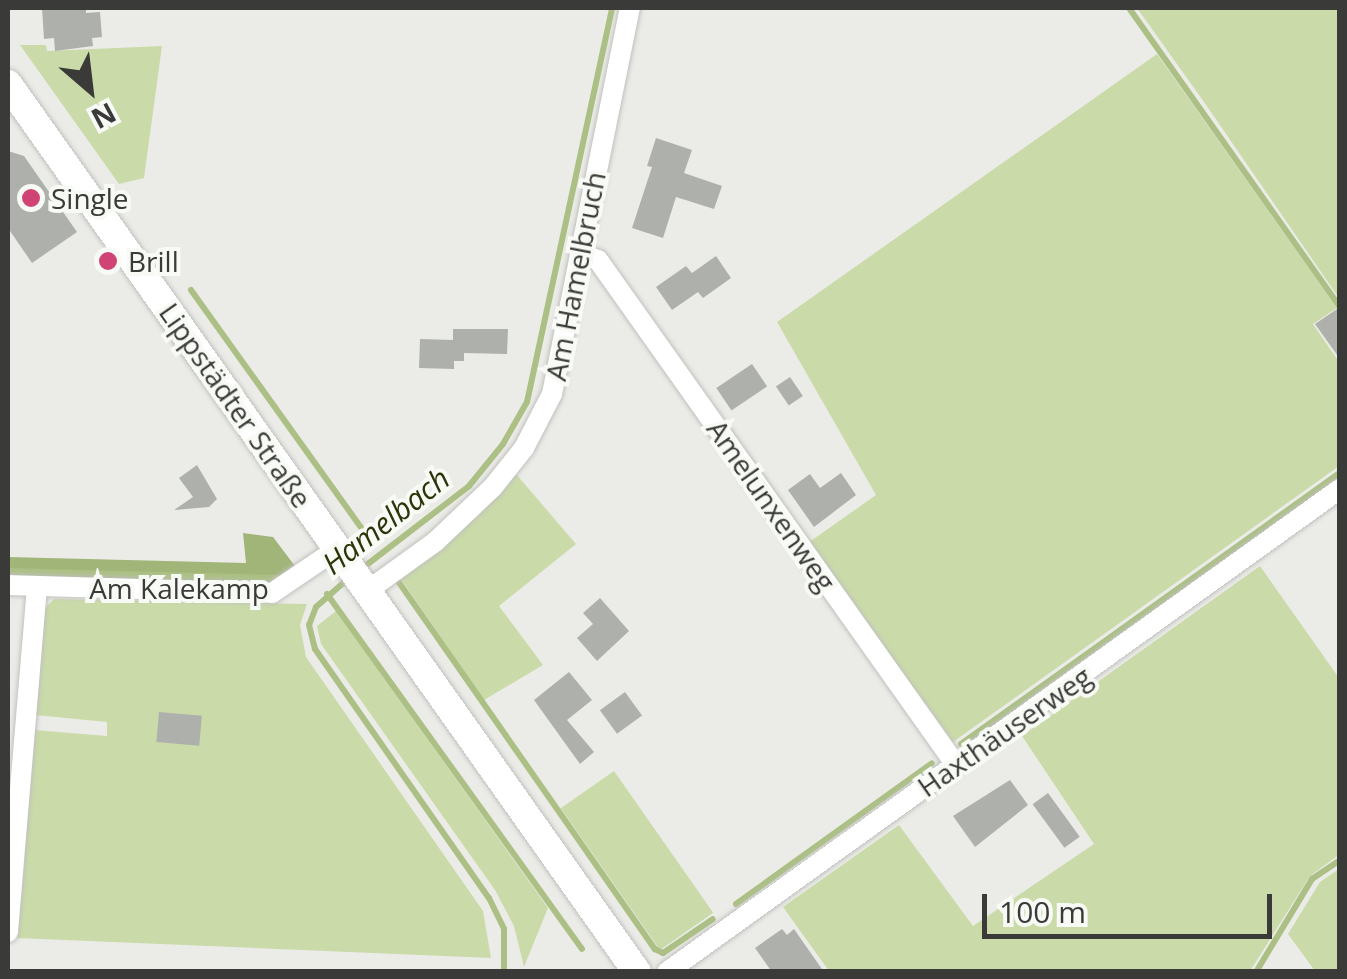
<!DOCTYPE html>
<html>
<head>
<meta charset="utf-8">
<style>
	body { margin:0 }
	#map { position:relative; width:1347px; height:979px; overflow:hidden; background:#ebece8; font-family:"Open Sans",sans-serif }
	div>[style] { position:absolute }
	.green>* { inset:0; background:#cadba9; transform-origin:0 0 }
	.forest>* { inset:0; background:#a1b579 }
	.stream>* { height:6px; margin:-3px; padding:0 3px; transform-origin:3px; border-radius:3px; background:#acc085 }
	.building>* { inset:0; background:#aeb0ac; transform-origin:0 0 }
	.roads { filter:drop-shadow(0 0 2px #c0c1bd) drop-shadow(0 0 2px #c0c1bd) }
	.street>* { height:20px; margin:-10px; padding:0 10px; transform-origin:10px; border-radius:10px; background:#fff }
	.secondary>* { height:28px; margin:-14px; padding:0 14px; transform-origin:14px; border-radius:14px; background:#fff }
	.dots>* { width:28px; height:28px; translate:-50% -50%; box-sizing:border-box; border:5px solid #f8faf5; border-radius:50% }
	span { translate:-50% -50%; white-space:nowrap; text-align:center; line-height:1.15; -webkit-text-stroke:8px #f8faf5; paint-order:stroke }
	.poi-label { font-size:28px; color:#3a3a39 }
	.left { translate:0 -50%; text-align:left }
	.street-label { font-size:28px; color:#3a3a39 }
	.water-label { font-size:30px; color:#2a3609; font-style:italic }
	.frame { position:absolute; inset:0; border:10px solid #3a3a39; pointer-events:none }
	.north { position:absolute; left:40px; top:40px; width:100px; height:100px; -webkit-text-stroke:8px #f8faf5; paint-order:stroke; rotate:152deg; font-size:28px; font-weight:700; line-height:40px; text-align:center; color:#3a3a39 }
	.north::after { content:''; display:block; margin:auto; width:35px; height:45px; background:#3a3a39; clip-path:polygon(50% 0,100% 100%,50% 72%,0 100%) }
	.scale { position:absolute; left:982px; top:894px; width:290px; height:45px; box-sizing:border-box; border:5px solid #3a3a39; border-top:0; padding-left:12px; font-size:30px; line-height:35px; white-space:nowrap; color:#3a3a39; -webkit-text-stroke:8px #f8faf5; paint-order:stroke }
</style>
</head>
<body>
<div id="map">
	<div class="green">
		<i style="clip-path:polygon(1137px 8px,1339px 8px,1339px 298px,1204px 102px)"></i>
		<i style="clip-path:polygon(20px 45px,46px 45px,47px 51px,162px 46px,144px 178px,119px 184px)"></i>
		<i style="clip-path:polygon(1157px 54px,1337px 308px,1313px 324px,1339px 362px,1339px 466px,953px 742px,808px 543px,876px 495px,777px 322px)"></i>
		<i style="clip-path:polygon(516px 474px,576px 544px,499px 606px,543px 665px,484px 700px,401px 579px,477px 517px)"></i>
		<i style="clip-path:polygon(1260px 566px,1339px 678px,1340px 854px,1310px 876px,1250px 971px,829px 971px,783px 907px,899px 825px,973px 926px,1094px 844px,1022px 736px)"></i>
		<i style="clip-path:polygon(54px 599px,307px 604px,300px 625px,306px 657px,483px 911px,491px 958px,16px 938px,34px 730px,107px 736px,107px 722px,35px 715px,45px 608px)"></i>
		<i style="clip-path:polygon(336px 611px,548px 908px,524px 967px,514px 926px,495px 890px,321px 644px,317px 626px)"></i>
		<i style="left:614px;top:771px;width:173px;height:65px;rotate:55deg"></i>
		<i style="clip-path:polygon(1339px 869px,1339px 971px,1315px 971px,1288px 934px,1320px 882px)"></i>
	</div>
	<div class="forest">
		<i style="clip-path:polygon(243px 533px,273px 537px,298px 570px,268px 587px,8px 577px,8px 557px,246px 563px)"></i>
	</div>
	<div class="stream">
		<i style="left:1129px;top:8px;width:366px;rotate:54.8deg"></i>
		<i style="left:191px;top:290px;width:297px;rotate:54.4deg"></i>
		<i style="left:360px;top:570px;width:138px;rotate:-37.6deg"></i>
		<i style="left:469px;top:486px;width:54px;rotate:-51deg"></i>
		<i style="left:503px;top:444px;width:48px;rotate:-60.3deg"></i>
		<i style="left:527px;top:402px;width:403px;rotate:-77.8deg"></i>
		<i style="left:8px;top:571px;width:269px;rotate:1.5deg"></i>
		<i style="left:350px;top:577px;width:45px;rotate:138.6deg"></i>
		<i style="left:316px;top:607px;width:19px;rotate:111deg"></i>
		<i style="left:309px;top:625px;width:25px;rotate:76deg"></i>
		<i style="left:315px;top:649px;width:304px;rotate:55.1deg"></i>
		<i style="left:489px;top:898px;width:34px;rotate:64deg"></i>
		<i style="left:504px;top:929px;width:43px;rotate:90deg"></i>
		<i style="left:398px;top:581px;width:449px;rotate:55.1deg"></i>
		<i style="left:655px;top:949px;width:9px;rotate:27deg"></i>
		<i style="left:663px;top:953px;width:60px;rotate:-34.2deg"></i>
		<i style="left:327px;top:594px;width:437px;rotate:54.3deg"></i>
		<i style="left:961px;top:744px;width:466px;rotate:-35.6deg"></i>
		<i style="left:736px;top:904px;width:241px;rotate:-35.7deg"></i>
		<i style="left:1256px;top:972px;width:109px;rotate:-58.9deg"></i>
		<i style="left:1312px;top:879px;width:34px;rotate:-34deg"></i>
	</div>
	<div class="building">
		<i style="clip-path:polygon(42px 8px,86px 8px,86px 13px,100px 12px,102px 37px,92px 38px,93px 46px,55px 51px,54px 38px,44px 39px)"></i>
		<i style="clip-path:polygon(656px 138px,692px 150px,684px 173px,722px 186px,714px 209px,676px 197px,663px 238px,632px 228px,652px 167px,647px 166px)"></i>
		<i style="clip-path:polygon(8px 151px,24px 156px,77px 232px,32px 263px,8px 228px)"></i>
		<i style="clip-path:polygon(716px 256px,731px 278px,703px 298px,698px 292px,672px 310px,656px 287px,686px 266px,692px 273px)"></i>
		<i style="clip-path:polygon(1340px 307px,1340px 359px,1315px 324px)"></i>
		<i style="clip-path:polygon(453px 329px,508px 329px,507px 354px,464px 353px,464px 361px,454px 361px,454px 369px,419px 368px,420px 339px,453px 340px)"></i>
		<i style="left:752px;top:364px;width:27px;height:43px;rotate:56deg"></i>
		<i style="left:790px;top:377px;width:23px;height:17px;rotate:56deg"></i>
		<i style="clip-path:polygon(197px 465px,217px 499px,209px 507px,174px 510px,193px 497px,179px 478px)"></i>
		<i style="clip-path:polygon(841px 473px,856px 495px,814px 527px,788px 490px,810px 474px,820px 488px)"></i>
		<i style="clip-path:polygon(600px 598px,629px 631px,597px 661px,577px 638px,593px 624px,583px 613px)"></i>
		<i style="clip-path:polygon(569px 672px,592px 700px,567px 720px,594px 752px,580px 764px,534px 700px)"></i>
		<i style="left:625px;top:692px;width:29px;height:31px;rotate:54deg"></i>
		<i style="left:159px;top:712px;width:43px;height:30px;rotate:5deg"></i>
		<i style="clip-path:polygon(1010px 780px,1028px 805px,975px 847px,953px 816px)"></i>
		<i style="left:1048px;top:793px;width:54px;height:19px;rotate:54deg"></i>
		<i style="clip-path:polygon(782px 929px,787px 935px,794px 929px,824px 972px,772px 972px,755px 948px)"></i>
	</div>
	<div class="roads">
		<div class="street">
			<i style="left:582px;top:254px;width:17px;rotate:21deg"></i>
			<i style="left:598px;top:260px;width:619px;rotate:54.67deg"></i>
			<i style="left:8px;top:585px;width:264px;rotate:1.7deg"></i>
			<i style="left:272px;top:593px;width:78px;rotate:-34.1deg"></i>
			<i style="left:367px;top:591px;width:84px;rotate:-35.8deg"></i>
			<i style="left:435px;top:542px;width:80px;rotate:-43.5deg"></i>
			<i style="left:493px;top:487px;width:50px;rotate:-51.5deg"></i>
			<i style="left:524px;top:448px;width:61px;rotate:-62.6deg"></i>
			<i style="left:552px;top:394px;width:394px;rotate:-78.6deg"></i>
			<i style="left:8px;top:932px;width:346px;rotate:-85.2deg"></i>
			<i style="left:667px;top:972px;width:828px;rotate:-35.67deg"></i>
		</div>
		<div class="secondary">
			<i style="left:8px;top:84px;width:1088px;rotate:54.69deg"></i>
		</div>
	</div>
	<div class="dots">
		<i style="left:31px;top:198px;background:#d04375"></i>
		<i style="left:108px;top:261px;background:#d04375"></i>
	</div>
	<div class="poi-label">
		<span class="left" style="left:51px;top:198px">Single</span>
		<span class="left" style="left:128px;top:261px">Brill</span>
	</div>
	<div class="street-label">
		<span style="left:575px;top:276px;rotate:-79deg">Am Hamelbruch</span>
		<span style="left:236px;top:405px;rotate:55deg">Lippstädter Straße</span>
		<span style="left:772px;top:505px;rotate:55deg">Amelunxenweg</span>
		<span style="left:179px;top:588px">Am Kalekamp</span>
		<span style="left:1004px;top:731px;rotate:-35deg">Haxthäuserweg</span>
	</div>
	<div class="water-label">
		<span style="left:386px;top:521px;rotate:-38deg">Hamelbach</span>
	</div>
	<div class="frame"></div>
	<div class="north">N</div>
	<div class="scale">100 m</div>
</div>
</body>
</html>
